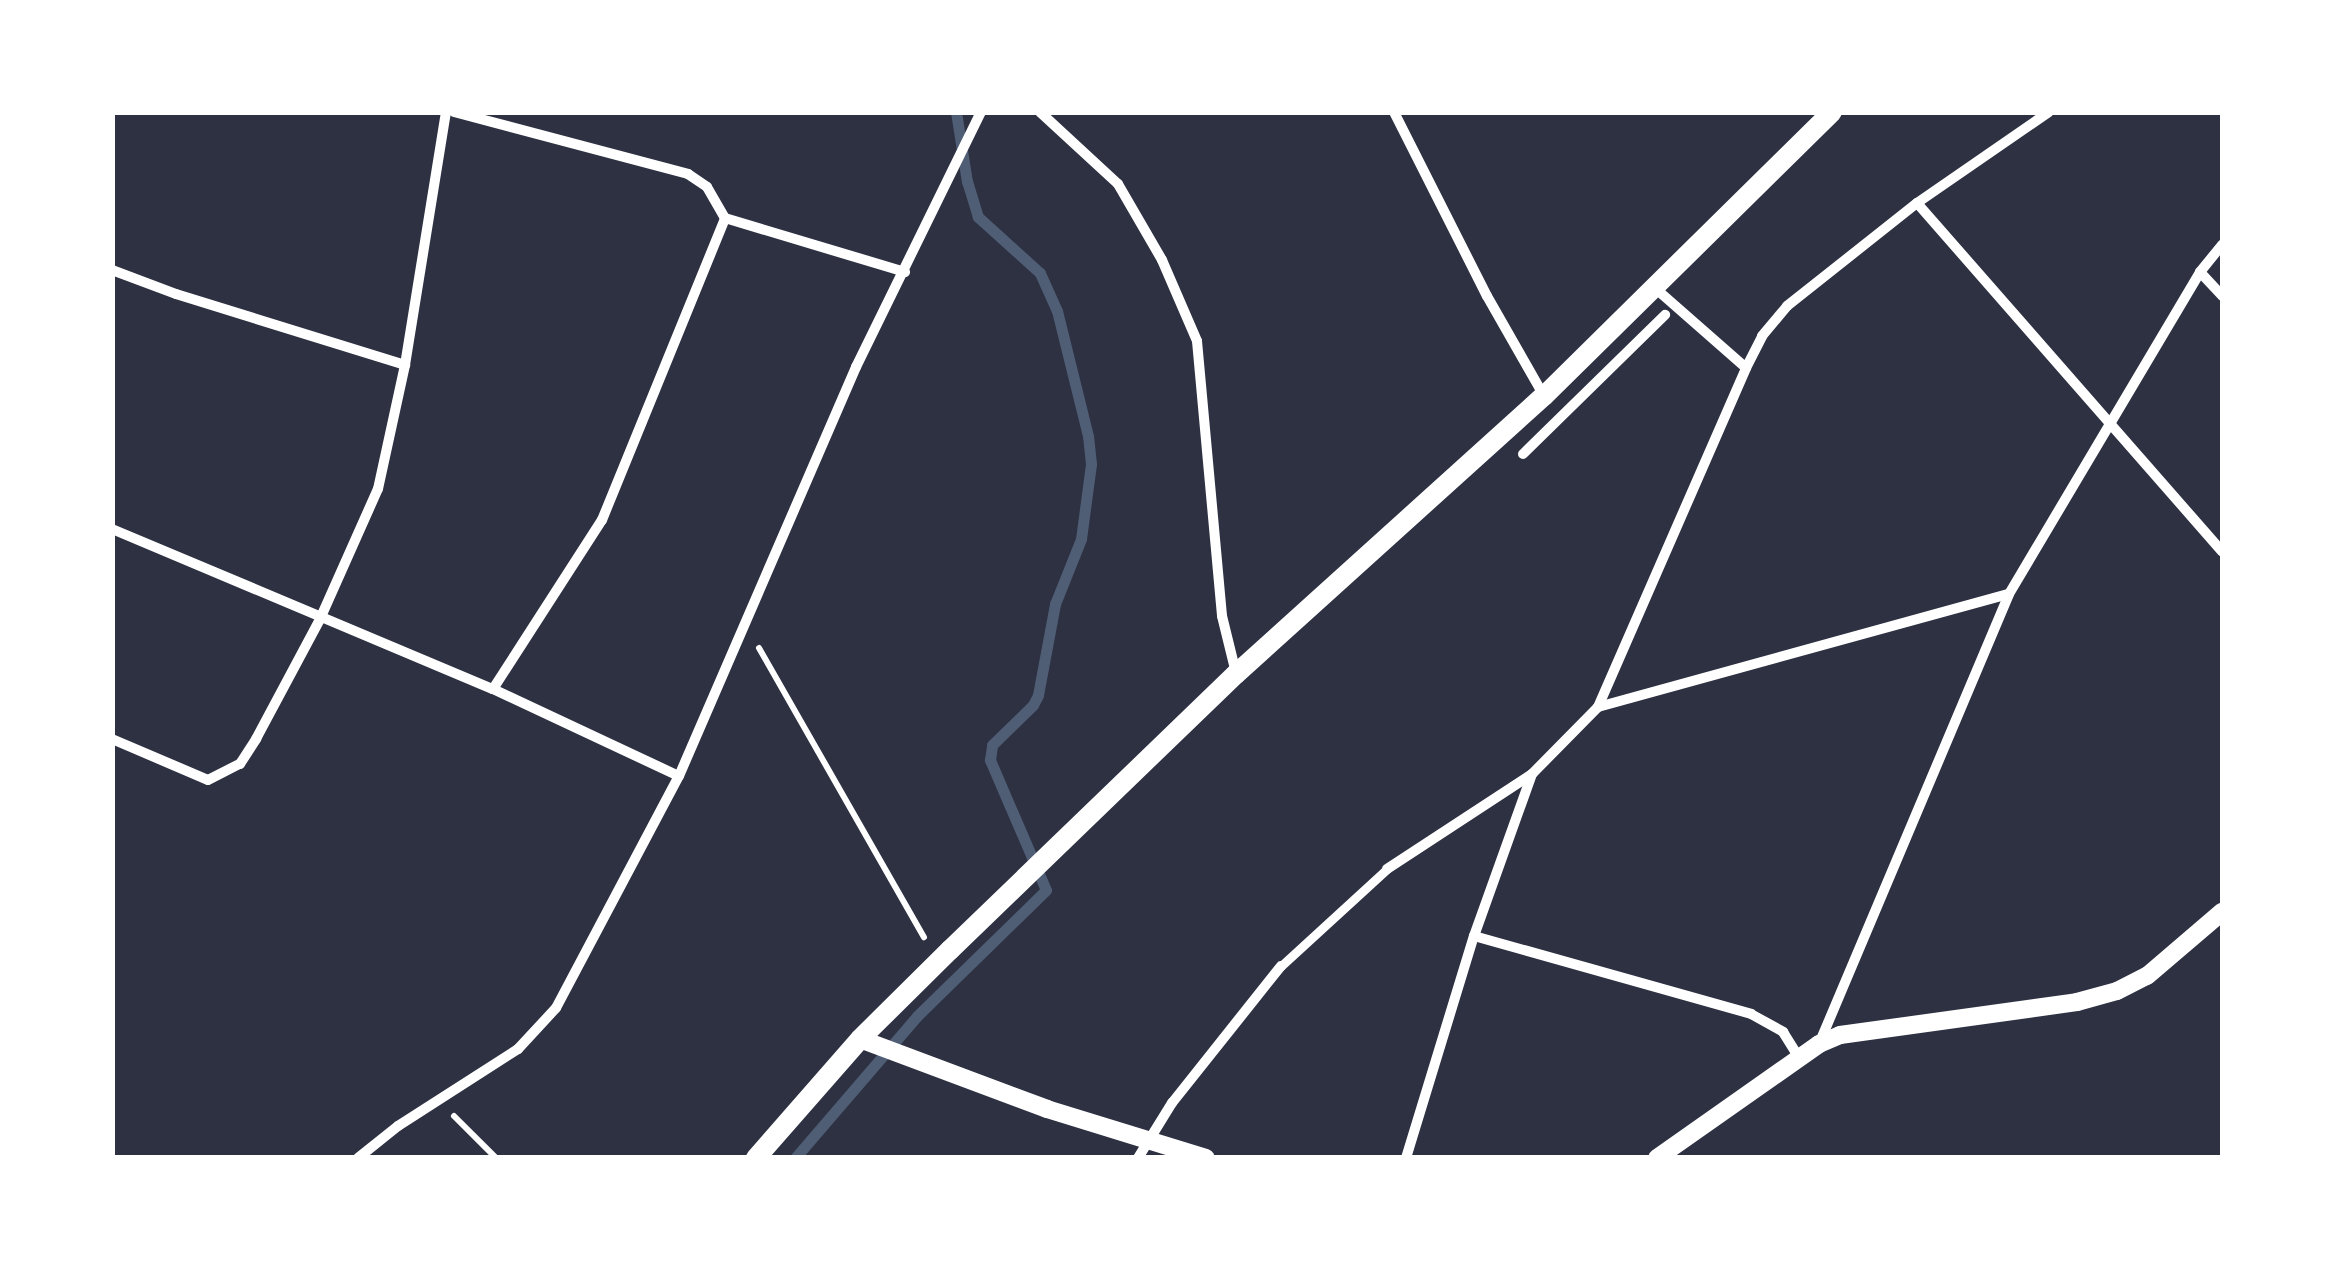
<!DOCTYPE html>
<html>
<head>
<meta charset="utf-8">
<style>
	body { margin:0 }
	#map { position:relative; width:2335px; height:1270px; overflow:hidden; background:#2d3142; font-family:Roboto,sans-serif }
	div>[style] { position:absolute }
	.stream>* { height:11px; margin:-5.5px; padding:0 5.5px; transform-origin:5.5px; border-radius:5.5px; background:#4f5d75 }
	.path>* { height:6px; margin:-3px; padding:0 3px; transform-origin:3px; border-radius:3px; background:#fff }
	.pedestrian>* { height:9px; margin:-4.5px; padding:0 4.5px; transform-origin:4.5px; border-radius:4.5px; background:#fff }
	.minor>* { height:10px; margin:-5px; padding:0 5px; transform-origin:5px; border-radius:5px; background:#fff }
	.tertiary>* { height:18px; margin:-9px; padding:0 9px; transform-origin:9px; border-radius:9px; background:#fff }
	.secondary>* { height:20px; margin:-10px; padding:0 10px; transform-origin:10px; border-radius:10px; background:#fff }
	span { translate:-50% -50%; white-space:nowrap; text-align:center; line-height:1.15; -webkit-text-stroke:8px #fff; paint-order:stroke }
	.frame { position:absolute; inset:0; border:115px solid #fff; pointer-events:none }
</style>
</head>
<body>
<div id="map">
	<div class="stream">
		<i style="left:795px;top:1158px;width:187px;rotate:-49.3deg"></i>
		<i style="left:917px;top:1016px;width:180px;rotate:-44.3deg"></i>
		<i style="left:1046px;top:890px;width:142px;rotate:-113.3deg"></i>
		<i style="left:990px;top:760px;width:15px;rotate:-82deg"></i>
		<i style="left:992px;top:745px;width:57px;rotate:-44.3deg"></i>
		<i style="left:1033px;top:705px;width:11px;rotate:-63deg"></i>
		<i style="left:1038px;top:695px;width:93px;rotate:-79.4deg"></i>
		<i style="left:1055px;top:604px;width:70px;rotate:-68.2deg"></i>
		<i style="left:1081px;top:539px;width:76px;rotate:-82.4deg"></i>
		<i style="left:1091px;top:464px;width:28px;rotate:-96deg"></i>
		<i style="left:1088px;top:436px;width:129px;rotate:-103.9deg"></i>
		<i style="left:1057px;top:311px;width:42px;rotate:-114.1deg"></i>
		<i style="left:1040px;top:273px;width:84px;rotate:-137.9deg"></i>
		<i style="left:978px;top:217px;width:37px;rotate:-107deg"></i>
		<i style="left:967px;top:182px;width:71px;rotate:-98.9deg"></i>
	</div>
	<div class="path">
		<i style="left:759px;top:648px;width:333px;rotate:60.3deg"></i>
		<i style="left:454px;top:1116px;width:59px;rotate:45deg"></i>
	</div>
	<div class="pedestrian">
		<i style="left:1281px;top:966px;width:144px;rotate:-42.5deg"></i>
	</div>
	<div class="minor">
		<i style="left:454px;top:112px;width:242px;rotate:14.8deg"></i>
		<i style="left:688px;top:174px;width:23px;rotate:34deg"></i>
		<i style="left:707px;top:187px;width:36px;rotate:60deg"></i>
		<i style="left:725px;top:218px;width:188px;rotate:16.7deg"></i>
		<i style="left:1040px;top:112px;width:106px;rotate:42.7deg"></i>
		<i style="left:1118px;top:184px;width:88px;rotate:59.9deg"></i>
		<i style="left:1162px;top:260px;width:88px;rotate:66.6deg"></i>
		<i style="left:1197px;top:341px;width:276px;rotate:84.8deg"></i>
		<i style="left:1222px;top:616px;width:59px;rotate:76.2deg"></i>
		<i style="left:1394px;top:112px;width:206px;rotate:63.2deg"></i>
		<i style="left:1487px;top:296px;width:115px;rotate:60.3deg"></i>
		<i style="left:1917px;top:203px;width:463px;rotate:48.8deg"></i>
		<i style="left:112px;top:270px;width:68px;rotate:20.6deg"></i>
		<i style="left:176px;top:294px;width:240px;rotate:17.2deg"></i>
		<i style="left:2200px;top:272px;width:33px;rotate:47deg"></i>
		<i style="left:1655px;top:288px;width:121px;rotate:41.3deg"></i>
		<i style="left:1523px;top:454px;width:199px;rotate:-44.4deg"></i>
		<i style="left:112px;top:529px;width:413px;rotate:22.8deg"></i>
		<i style="left:493px;top:689px;width:205px;rotate:25.1deg"></i>
		<i style="left:493px;top:689px;width:201px;rotate:-57.2deg"></i>
		<i style="left:602px;top:520px;width:326px;rotate:-67.8deg"></i>
		<i style="left:1598px;top:707px;width:426px;rotate:-15.4deg"></i>
		<i style="left:112px;top:739px;width:104px;rotate:23.1deg"></i>
		<i style="left:208px;top:780px;width:36px;rotate:-27deg"></i>
		<i style="left:240px;top:764px;width:30px;rotate:-57deg"></i>
		<i style="left:256px;top:739px;width:136px;rotate:-61.9deg"></i>
		<i style="left:320px;top:619px;width:142px;rotate:-66deg"></i>
		<i style="left:378px;top:489px;width:127px;rotate:-77.7deg"></i>
		<i style="left:405px;top:365px;width:256px;rotate:-80.8deg"></i>
		<i style="left:1387px;top:869px;width:173px;rotate:-33.2deg"></i>
		<i style="left:1532px;top:774px;width:94px;rotate:-45.4deg"></i>
		<i style="left:1598px;top:707px;width:370px;rotate:-66.4deg"></i>
		<i style="left:1746px;top:368px;width:36px;rotate:-63deg"></i>
		<i style="left:1762px;top:336px;width:39px;rotate:-50deg"></i>
		<i style="left:1787px;top:306px;width:166px;rotate:-38.4deg"></i>
		<i style="left:1917px;top:203px;width:160px;rotate:-34.6deg"></i>
		<i style="left:1474px;top:936px;width:288px;rotate:15.7deg"></i>
		<i style="left:1751px;top:1014px;width:37px;rotate:29deg"></i>
		<i style="left:1783px;top:1032px;width:28px;rotate:58deg"></i>
		<i style="left:1819px;top:1044px;width:488px;rotate:-67.1deg"></i>
		<i style="left:2009px;top:594px;width:374px;rotate:-59.3deg"></i>
		<i style="left:2200px;top:272px;width:35px;rotate:-51deg"></i>
		<i style="left:358px;top:1158px;width:51px;rotate:-38.7deg"></i>
		<i style="left:398px;top:1126px;width:143px;rotate:-32.7deg"></i>
		<i style="left:518px;top:1049px;width:56px;rotate:-47.2deg"></i>
		<i style="left:556px;top:1008px;width:263px;rotate:-62.1deg"></i>
		<i style="left:679px;top:776px;width:446px;rotate:-66.6deg"></i>
		<i style="left:856px;top:367px;width:284px;rotate:-63.9deg"></i>
		<i style="left:1138px;top:1158px;width:65px;rotate:-58.3deg"></i>
		<i style="left:1172px;top:1103px;width:175px;rotate:-51.5deg"></i>
		<i style="left:1406px;top:1158px;width:232px;rotate:-73deg"></i>
		<i style="left:1474px;top:936px;width:172px;rotate:-70.3deg"></i>
	</div>
	<div class="tertiary">
		<i style="left:860px;top:1039px;width:200px;rotate:20.5deg"></i>
		<i style="left:1047px;top:1109px;width:166px;rotate:17.1deg"></i>
		<i style="left:1657px;top:1158px;width:198px;rotate:-35.1deg"></i>
		<i style="left:1819px;top:1044px;width:23px;rotate:-23deg"></i>
		<i style="left:1840px;top:1035px;width:239px;rotate:-7.9deg"></i>
		<i style="left:2077px;top:1002px;width:41px;rotate:-15.4deg"></i>
		<i style="left:2117px;top:991px;width:34px;rotate:-27deg"></i>
		<i style="left:2147px;top:976px;width:99px;rotate:-40.5deg"></i>
	</div>
	<div class="secondary">
		<i style="left:756px;top:1158px;width:158px;rotate:-48.8deg"></i>
		<i style="left:860px;top:1039px;width:127px;rotate:-44.7deg"></i>
		<i style="left:950px;top:950px;width:397px;rotate:-44deg"></i>
		<i style="left:1236px;top:674px;width:415px;rotate:-42.1deg"></i>
		<i style="left:1544px;top:396px;width:404px;rotate:-44.6deg"></i>
	</div>
	<div class="frame"></div>
</div>
</body>
</html>
